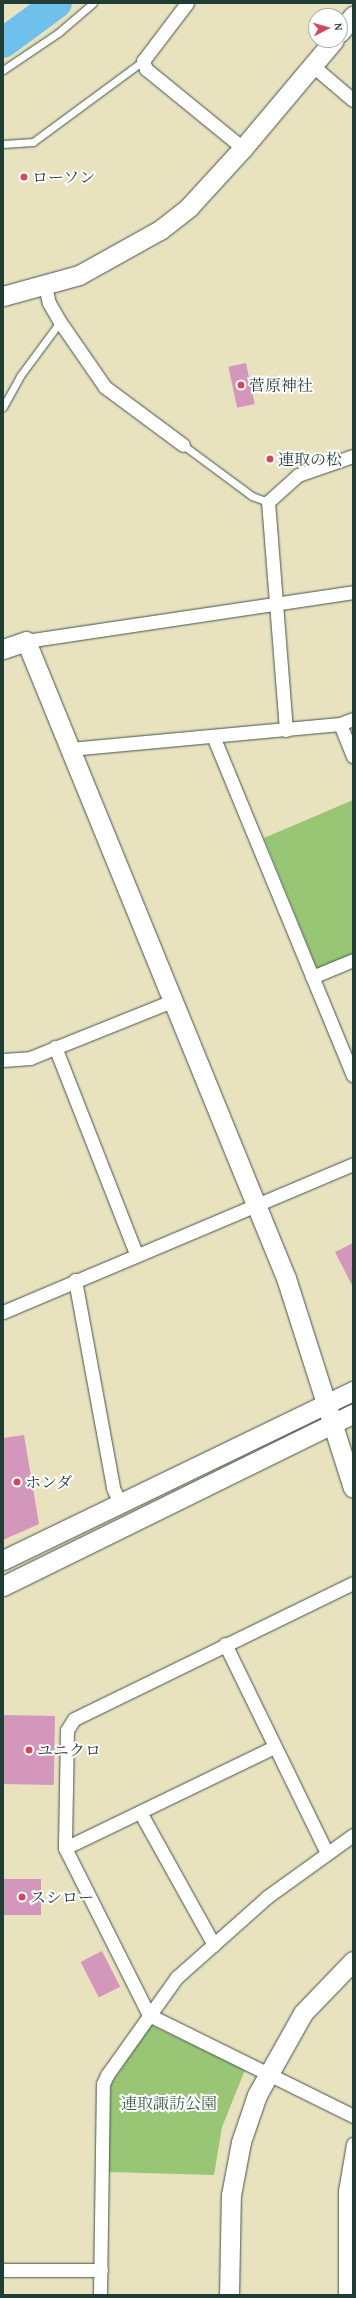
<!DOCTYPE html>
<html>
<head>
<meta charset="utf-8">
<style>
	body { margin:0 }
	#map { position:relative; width:356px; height:2298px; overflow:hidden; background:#e9e2bf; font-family:"Gentium Book Plus","Noto Serif JP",serif }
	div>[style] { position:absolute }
	.green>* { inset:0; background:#98c675 }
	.river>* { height:30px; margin:-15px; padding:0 15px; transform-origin:15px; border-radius:15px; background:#6ec1ea }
	.building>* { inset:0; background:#d497bc; transform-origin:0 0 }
	.roads { filter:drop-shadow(0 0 1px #3d5649) drop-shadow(0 0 1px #3d5649) }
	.lane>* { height:7px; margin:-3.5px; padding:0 3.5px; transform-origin:3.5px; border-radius:3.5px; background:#fff }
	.street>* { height:13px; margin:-6.5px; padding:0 6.5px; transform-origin:6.5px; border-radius:6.5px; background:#fff }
	.secondary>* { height:19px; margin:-9.5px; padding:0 9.5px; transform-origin:9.5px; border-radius:9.5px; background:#fff }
	.dots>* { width:11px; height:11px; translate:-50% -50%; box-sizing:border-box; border:2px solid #fff; border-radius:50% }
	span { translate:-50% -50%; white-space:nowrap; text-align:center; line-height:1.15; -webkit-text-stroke:4px #fff; paint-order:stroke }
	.poi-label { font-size:16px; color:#1f3d34 }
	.left { translate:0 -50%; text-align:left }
	.park-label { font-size:16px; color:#3d5f44 }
	.frame { position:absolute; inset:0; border:4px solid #1f3d34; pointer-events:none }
	.north { position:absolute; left:308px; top:8px; width:40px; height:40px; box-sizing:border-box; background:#fff; border:1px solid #a5b1ae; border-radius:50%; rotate:84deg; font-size:11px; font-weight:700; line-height:16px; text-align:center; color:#1f3d34 }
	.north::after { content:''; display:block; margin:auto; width:14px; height:18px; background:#d1495b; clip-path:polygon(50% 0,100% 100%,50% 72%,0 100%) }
</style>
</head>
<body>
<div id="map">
	<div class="green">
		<i style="clip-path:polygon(353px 800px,353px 955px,320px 969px,316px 966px,264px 838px)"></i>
		<i style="clip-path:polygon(151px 2025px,245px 2070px,222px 2127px,214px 2175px,108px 2172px,111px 2084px)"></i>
	</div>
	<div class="river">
		<i style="left:3px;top:43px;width:67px;rotate:-36.5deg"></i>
	</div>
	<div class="building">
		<i style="left:246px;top:363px;width:42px;height:18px;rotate:78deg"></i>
		<i style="clip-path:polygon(353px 1243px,353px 1287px,335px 1252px)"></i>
		<i style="clip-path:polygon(24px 1435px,39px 1524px,3px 1540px,3px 1438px)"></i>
		<i style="left:3px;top:1715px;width:52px;height:69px;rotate:1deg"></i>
		<i style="left:3px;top:1879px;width:38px;height:36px"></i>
		<i style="left:102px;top:1951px;width:40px;height:24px;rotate:63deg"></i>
	</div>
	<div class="roads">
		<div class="lane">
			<i style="left:3px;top:70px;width:66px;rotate:-33.9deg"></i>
			<i style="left:58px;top:33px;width:46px;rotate:-40.6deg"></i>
			<i style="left:3px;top:144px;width:30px;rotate:-4deg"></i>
			<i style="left:33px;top:142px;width:137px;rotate:-36.4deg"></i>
			<i style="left:3px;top:407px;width:35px;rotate:-61deg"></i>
			<i style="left:20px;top:376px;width:67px;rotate:-53.5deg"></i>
			<i style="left:183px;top:445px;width:86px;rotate:36.5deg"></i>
			<i style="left:252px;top:496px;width:17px;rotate:21deg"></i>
		</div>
		<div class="street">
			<i style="left:187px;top:3px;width:73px;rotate:127.2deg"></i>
			<i style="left:143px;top:61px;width:9px;rotate:69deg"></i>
			<i style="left:146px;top:69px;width:125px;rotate:39.2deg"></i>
			<i style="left:313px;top:66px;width:52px;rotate:40.4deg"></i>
			<i style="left:45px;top:286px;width:17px;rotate:77deg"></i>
			<i style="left:49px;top:303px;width:22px;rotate:60deg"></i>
			<i style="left:60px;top:322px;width:79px;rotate:55.3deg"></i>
			<i style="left:105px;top:387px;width:97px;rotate:36.6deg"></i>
			<i style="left:26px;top:641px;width:331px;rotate:-8.5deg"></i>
			<i style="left:340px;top:724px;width:35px;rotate:68deg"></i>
			<i style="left:286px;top:730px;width:229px;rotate:-94.5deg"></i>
			<i style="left:268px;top:502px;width:40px;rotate:-42deg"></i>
			<i style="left:298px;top:475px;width:58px;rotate:-19.1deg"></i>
			<i style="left:213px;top:736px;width:367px;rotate:67.6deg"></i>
			<i style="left:70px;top:749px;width:271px;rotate:-5.3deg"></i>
			<i style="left:340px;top:724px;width:14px;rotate:-21deg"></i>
			<i style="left:312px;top:977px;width:44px;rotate:-22.5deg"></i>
			<i style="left:55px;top:1047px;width:222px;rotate:68.6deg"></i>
			<i style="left:3px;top:1060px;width:27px;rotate:-4deg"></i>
			<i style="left:30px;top:1058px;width:155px;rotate:-21.9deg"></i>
			<i style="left:75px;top:1280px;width:211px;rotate:79.6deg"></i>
			<i style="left:113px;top:1488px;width:17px;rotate:65deg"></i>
			<i style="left:3px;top:1312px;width:380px;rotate:-22.9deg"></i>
			<i style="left:353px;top:1583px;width:310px;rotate:154deg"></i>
			<i style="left:74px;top:1719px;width:13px;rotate:122deg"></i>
			<i style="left:67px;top:1730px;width:118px;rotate:91deg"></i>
			<i style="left:65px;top:1848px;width:187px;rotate:63.3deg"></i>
			<i style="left:149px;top:2015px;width:228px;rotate:26.3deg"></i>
			<i style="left:225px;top:1644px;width:233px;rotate:64deg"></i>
			<i style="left:140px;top:1812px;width:152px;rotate:60.9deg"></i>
			<i style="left:65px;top:1848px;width:232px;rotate:-25.8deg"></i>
			<i style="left:3px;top:2270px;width:98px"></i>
			<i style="left:100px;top:2295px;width:211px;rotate:-89.2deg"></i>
			<i style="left:103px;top:2084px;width:10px;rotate:-66deg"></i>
			<i style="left:107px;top:2075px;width:120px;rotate:-54.5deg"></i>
			<i style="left:177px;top:1977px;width:120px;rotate:-41.6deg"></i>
			<i style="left:267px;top:1897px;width:106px;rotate:-35.8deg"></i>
			<i style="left:345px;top:2295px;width:104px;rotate:-90deg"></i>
			<i style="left:345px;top:2191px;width:48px;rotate:-80.3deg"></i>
		</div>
		<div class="secondary">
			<i style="left:340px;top:32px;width:21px;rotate:-51deg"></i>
			<i style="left:3px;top:296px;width:79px;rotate:-15.4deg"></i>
			<i style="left:79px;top:275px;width:93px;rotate:-29.1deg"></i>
			<i style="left:160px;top:230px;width:37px;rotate:-38deg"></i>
			<i style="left:189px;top:207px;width:80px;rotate:-47.5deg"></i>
			<i style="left:243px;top:148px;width:141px;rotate:-49.9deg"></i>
			<i style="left:3px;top:649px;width:24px;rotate:-19deg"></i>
			<i style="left:26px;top:641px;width:688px;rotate:67.8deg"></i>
			<i style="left:286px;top:1278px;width:220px;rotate:72.3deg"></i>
			<i style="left:3px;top:1560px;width:389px;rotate:-25.8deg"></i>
			<i style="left:3px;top:1586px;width:390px;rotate:-26.2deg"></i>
			<i style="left:229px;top:2295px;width:100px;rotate:-88.9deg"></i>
			<i style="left:231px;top:2195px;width:54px;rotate:-79.3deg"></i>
			<i style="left:241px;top:2142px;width:50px;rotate:-71.2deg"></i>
			<i style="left:257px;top:2095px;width:94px;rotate:-60.7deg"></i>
			<i style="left:303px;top:2013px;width:72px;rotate:-46.1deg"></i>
		</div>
	</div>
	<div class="dots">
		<i style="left:24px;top:177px;background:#d1495b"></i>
		<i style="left:241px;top:385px;background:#d1495b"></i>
		<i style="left:270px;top:459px;background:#d1495b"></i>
		<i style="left:17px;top:1482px;background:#d1495b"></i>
		<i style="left:29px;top:1750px;background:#d1495b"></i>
		<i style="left:22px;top:1897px;background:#d1495b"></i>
	</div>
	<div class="poi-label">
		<span class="left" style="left:32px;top:177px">ローソン</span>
		<span class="left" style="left:249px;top:385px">菅原神社</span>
		<span class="left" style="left:278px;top:459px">連取の松</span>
		<span class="left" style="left:25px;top:1482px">ホンダ</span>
		<span class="left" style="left:37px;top:1750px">ユニクロ</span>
		<span class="left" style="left:30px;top:1897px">スシロー</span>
	</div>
	<div class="park-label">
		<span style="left:169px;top:2103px">連取諏訪公園</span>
	</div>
	<div class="frame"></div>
	<div class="north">N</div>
</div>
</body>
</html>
